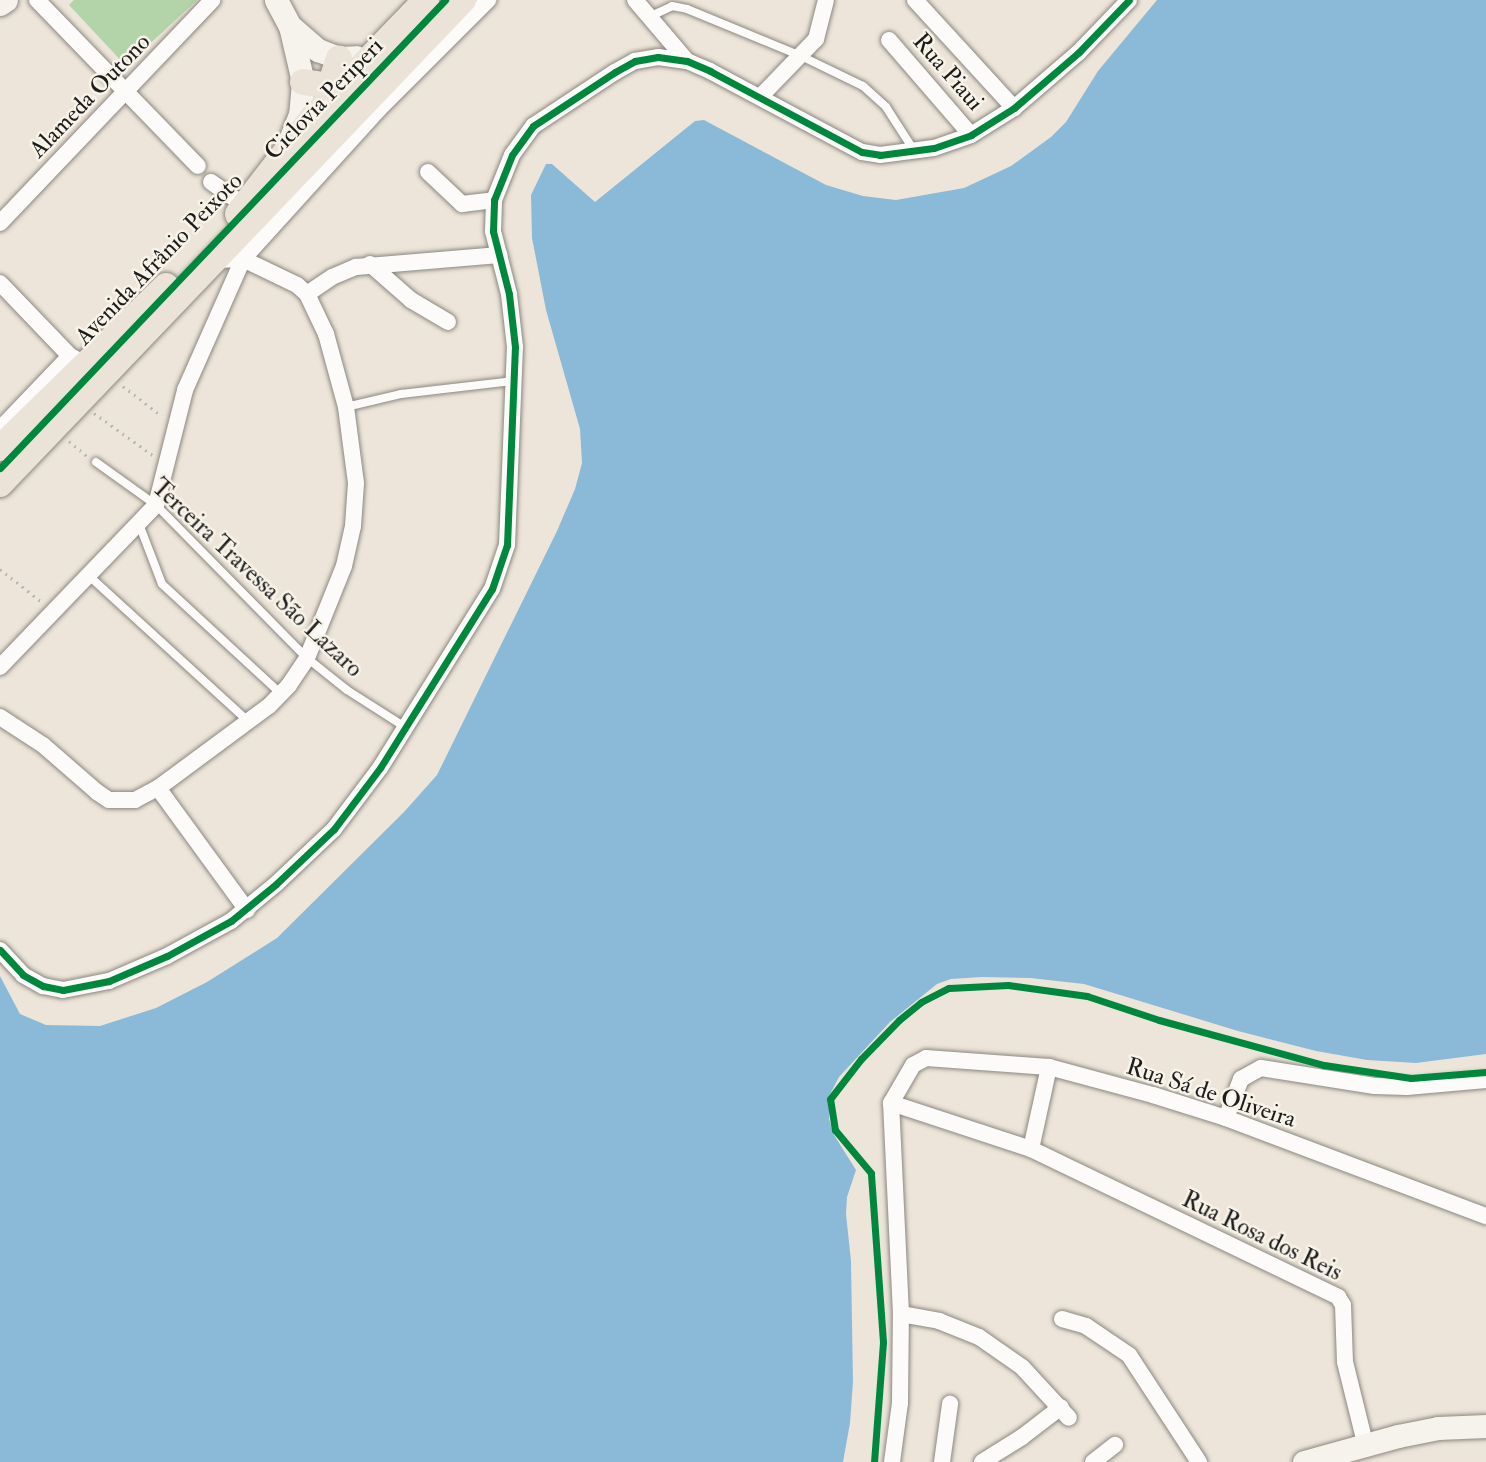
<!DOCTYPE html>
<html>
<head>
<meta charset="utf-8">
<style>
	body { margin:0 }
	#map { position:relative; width:1486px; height:1462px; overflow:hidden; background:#ede5d9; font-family:"IM FELL Double Pica",serif }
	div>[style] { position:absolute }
	.green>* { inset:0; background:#b3d4a8 }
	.water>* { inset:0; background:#8bbad8 }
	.path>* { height:2.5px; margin-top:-1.25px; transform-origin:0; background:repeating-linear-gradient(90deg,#b9b8b6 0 2px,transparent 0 7px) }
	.roads { filter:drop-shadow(0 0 2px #8b8781) drop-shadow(0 0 2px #8b8781) }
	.service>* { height:8px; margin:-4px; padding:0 4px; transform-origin:4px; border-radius:4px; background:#fcfbf9 }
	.minor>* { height:16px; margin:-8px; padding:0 8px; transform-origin:8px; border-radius:8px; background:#fcfbf9 }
	.secondary>* { height:23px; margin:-11.5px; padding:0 11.5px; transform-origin:11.5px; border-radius:11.5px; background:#f6f2ec }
	.primary>* { height:26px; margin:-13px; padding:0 13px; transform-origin:13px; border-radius:13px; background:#ebe3d8 }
	.cycleway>* { height:7px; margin:-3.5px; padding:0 3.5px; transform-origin:3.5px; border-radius:3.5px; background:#00873e }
	span { translate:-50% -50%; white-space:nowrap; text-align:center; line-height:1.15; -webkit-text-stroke:5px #f7f3e8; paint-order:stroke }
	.street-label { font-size:24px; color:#1c1c1c }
</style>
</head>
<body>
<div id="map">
	<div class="green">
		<i style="clip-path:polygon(74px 0,197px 0,126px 66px,69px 5px)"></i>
	</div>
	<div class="water">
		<i style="clip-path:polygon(1157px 0,1486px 0,1486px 1054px,1416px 1063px,1367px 1060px,1316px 1051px,1238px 1031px,1084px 984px,1030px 978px,982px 977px,951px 979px,937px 984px,890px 1022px,839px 1077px,829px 1096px,829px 1119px,834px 1135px,856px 1170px,847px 1197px,846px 1214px,851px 1261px,853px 1382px,850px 1423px,843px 1462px,0 1462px,0 976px,20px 1014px,46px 1025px,100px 1026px,156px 1008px,207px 982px,277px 938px,404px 812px,437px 775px,557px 531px,575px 489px,582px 463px,580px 429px,546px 310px,532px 238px,531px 195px,546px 164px,552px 164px,595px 202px,695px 121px,704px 120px,826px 185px,863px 196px,896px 200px,964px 188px,1011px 166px,1051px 137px,1066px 122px,1098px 71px)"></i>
	</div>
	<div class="path">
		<i style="left:123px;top:386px;width:49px;rotate:37.6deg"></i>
		<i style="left:94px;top:413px;width:74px;rotate:35.6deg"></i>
		<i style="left:69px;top:441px;width:25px;rotate:40deg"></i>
		<i style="left:0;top:569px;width:53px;rotate:38.2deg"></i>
	</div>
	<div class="roads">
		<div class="service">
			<i style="left:651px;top:16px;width:23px;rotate:-25deg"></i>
			<i style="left:672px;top:6px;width:15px;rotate:11deg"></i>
			<i style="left:687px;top:9px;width:123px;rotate:22.4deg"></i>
			<i style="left:801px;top:56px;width:69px;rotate:25.8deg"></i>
			<i style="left:863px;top:86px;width:31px;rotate:42deg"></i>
			<i style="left:886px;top:107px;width:54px;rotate:57.2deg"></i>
			<i style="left:346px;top:407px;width:57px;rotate:-13.3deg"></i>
			<i style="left:401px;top:394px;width:114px;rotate:-6.6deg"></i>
			<i style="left:96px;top:462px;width:74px;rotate:35.6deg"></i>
			<i style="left:156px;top:505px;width:215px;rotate:45.4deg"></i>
			<i style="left:307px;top:658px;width:51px;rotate:38.7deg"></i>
			<i style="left:347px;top:690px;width:69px;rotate:32.5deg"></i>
			<i style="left:139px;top:524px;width:64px;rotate:69deg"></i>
			<i style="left:162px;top:584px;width:162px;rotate:42.7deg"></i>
			<i style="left:88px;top:575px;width:218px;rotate:42.4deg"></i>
		</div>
		<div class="minor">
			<i style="left:37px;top:0;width:231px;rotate:45.9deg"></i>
			<i style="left:635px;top:0;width:80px;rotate:49.6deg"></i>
			<i style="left:915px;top:0;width:147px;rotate:47.5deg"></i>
			<i style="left:889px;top:40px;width:125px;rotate:49.2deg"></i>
			<i style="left:760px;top:97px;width:81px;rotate:-46deg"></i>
			<i style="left:816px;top:39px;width:40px;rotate:-75.6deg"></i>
			<i style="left:428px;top:172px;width:47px;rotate:43.3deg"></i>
			<i style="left:462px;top:204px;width:32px;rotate:-7deg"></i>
			<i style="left:211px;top:182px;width:42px;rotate:35.2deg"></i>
			<i style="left:0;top:223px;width:308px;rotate:-46.4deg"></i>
			<i style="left:370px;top:264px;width:55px;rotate:41.3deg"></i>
			<i style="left:411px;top:300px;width:43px;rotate:30.7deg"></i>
			<i style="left:0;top:283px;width:101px;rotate:46.2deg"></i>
			<i style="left:307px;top:294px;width:30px;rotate:-34deg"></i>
			<i style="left:332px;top:277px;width:26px;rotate:-23deg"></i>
			<i style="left:356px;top:267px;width:144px;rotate:-4.8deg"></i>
			<i style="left:0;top:429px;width:101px;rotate:-46.2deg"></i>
			<i style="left:70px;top:356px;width:16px;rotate:27deg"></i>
			<i style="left:0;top:667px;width:225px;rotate:-46.1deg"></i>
			<i style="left:156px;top:505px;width:119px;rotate:-75.8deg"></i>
			<i style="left:185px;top:390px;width:143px;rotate:-66.1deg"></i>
			<i style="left:243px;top:259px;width:201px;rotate:-47.8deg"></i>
			<i style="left:378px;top:110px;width:156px;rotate:-45deg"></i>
			<i style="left:0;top:717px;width:51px;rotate:33.1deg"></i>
			<i style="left:43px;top:745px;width:72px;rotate:41deg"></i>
			<i style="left:97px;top:792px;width:14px;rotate:34deg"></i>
			<i style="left:109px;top:800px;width:26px"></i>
			<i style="left:135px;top:800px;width:26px;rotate:-28deg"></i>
			<i style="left:158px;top:788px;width:138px;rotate:-36.5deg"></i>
			<i style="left:269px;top:706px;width:29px;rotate:-46deg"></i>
			<i style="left:289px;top:685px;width:32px;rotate:-56deg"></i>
			<i style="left:307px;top:658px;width:99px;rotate:-68.1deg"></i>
			<i style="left:344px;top:566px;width:41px;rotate:-77.3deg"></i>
			<i style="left:353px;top:526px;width:43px;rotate:-86deg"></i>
			<i style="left:356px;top:483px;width:77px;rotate:-97.5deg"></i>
			<i style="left:346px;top:407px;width:76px;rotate:-105.3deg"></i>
			<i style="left:326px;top:334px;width:44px;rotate:-115.4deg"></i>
			<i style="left:307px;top:294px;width:13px;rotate:-138deg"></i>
			<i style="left:297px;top:285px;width:60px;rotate:-154.3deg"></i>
			<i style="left:243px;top:259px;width:29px;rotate:178deg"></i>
			<i style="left:158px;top:788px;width:151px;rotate:53.9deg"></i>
			<i style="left:0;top:950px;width:34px;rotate:47deg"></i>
			<i style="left:23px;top:975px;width:23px;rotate:29deg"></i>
			<i style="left:43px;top:986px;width:20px;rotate:11deg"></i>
			<i style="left:63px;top:990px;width:47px;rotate:-11.1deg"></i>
			<i style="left:109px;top:981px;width:63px;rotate:-23.3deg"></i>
			<i style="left:167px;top:956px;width:73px;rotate:-28.7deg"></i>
			<i style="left:231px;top:921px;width:58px;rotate:-39.4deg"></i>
			<i style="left:276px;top:884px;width:80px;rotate:-43.5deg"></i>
			<i style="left:334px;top:829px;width:76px;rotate:-53deg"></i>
			<i style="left:380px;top:768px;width:211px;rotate:-58deg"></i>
			<i style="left:492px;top:589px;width:46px;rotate:-71.2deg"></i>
			<i style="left:507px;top:545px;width:198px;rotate:-87.7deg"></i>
			<i style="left:515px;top:347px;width:53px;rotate:-96.5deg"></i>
			<i style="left:509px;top:294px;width:65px;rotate:-104.3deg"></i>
			<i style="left:493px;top:231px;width:31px;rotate:-88deg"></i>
			<i style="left:494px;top:200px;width:48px;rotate:-68.2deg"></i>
			<i style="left:512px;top:155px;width:36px;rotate:-54deg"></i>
			<i style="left:533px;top:126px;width:98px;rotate:-33.4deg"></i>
			<i style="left:615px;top:72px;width:23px;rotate:-29deg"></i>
			<i style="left:635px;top:61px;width:23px;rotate:-10deg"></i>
			<i style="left:658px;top:57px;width:29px;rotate:8deg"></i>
			<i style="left:687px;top:61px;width:25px;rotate:23deg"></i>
			<i style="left:710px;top:71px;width:172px;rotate:28.1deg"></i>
			<i style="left:862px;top:152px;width:18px;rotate:9deg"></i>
			<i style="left:880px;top:155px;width:54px;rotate:-7.4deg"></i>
			<i style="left:934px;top:148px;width:39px;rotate:-19deg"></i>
			<i style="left:971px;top:135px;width:51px;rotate:-32.1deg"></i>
			<i style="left:1014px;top:108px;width:86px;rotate:-40.7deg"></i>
			<i style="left:1079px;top:52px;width:72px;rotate:-46.1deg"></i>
			<i style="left:891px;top:1103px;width:147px;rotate:18.2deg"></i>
			<i style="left:1031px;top:1149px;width:341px;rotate:25.7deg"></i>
			<i style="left:1338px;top:1297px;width:9px;rotate:58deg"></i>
			<i style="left:1343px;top:1305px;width:57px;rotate:88deg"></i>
			<i style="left:1345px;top:1362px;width:83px;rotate:76.1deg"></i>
			<i style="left:1226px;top:1118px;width:42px;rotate:-69deg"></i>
			<i style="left:1241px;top:1079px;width:23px;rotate:-29deg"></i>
			<i style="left:1261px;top:1068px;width:115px;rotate:9deg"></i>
			<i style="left:1375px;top:1086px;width:32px;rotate:2deg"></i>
			<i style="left:1407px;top:1087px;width:79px;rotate:-5.1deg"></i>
			<i style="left:1031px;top:1149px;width:84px;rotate:-77.6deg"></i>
			<i style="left:901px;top:1314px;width:39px;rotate:10deg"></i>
			<i style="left:939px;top:1321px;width:43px;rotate:21.8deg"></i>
			<i style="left:979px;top:1337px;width:52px;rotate:34.9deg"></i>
			<i style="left:1022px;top:1367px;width:69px;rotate:47.3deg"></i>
			<i style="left:1062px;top:1319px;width:25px;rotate:16deg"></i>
			<i style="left:1086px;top:1326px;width:52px;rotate:34deg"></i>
			<i style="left:1129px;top:1355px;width:128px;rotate:56.8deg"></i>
			<i style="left:892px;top:1462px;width:60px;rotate:-82.3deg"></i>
			<i style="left:900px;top:1403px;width:89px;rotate:-89.4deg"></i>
			<i style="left:901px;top:1314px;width:211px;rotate:-92.7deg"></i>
			<i style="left:891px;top:1103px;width:44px;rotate:-59.9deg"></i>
			<i style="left:913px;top:1065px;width:15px;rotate:-28deg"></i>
			<i style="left:926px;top:1058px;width:123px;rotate:4.2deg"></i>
			<i style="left:1049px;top:1067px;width:108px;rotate:15.1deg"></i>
			<i style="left:1153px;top:1095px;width:77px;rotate:17.5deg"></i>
			<i style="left:1226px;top:1118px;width:278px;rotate:20.7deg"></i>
			<i style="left:942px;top:1462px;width:59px;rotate:-82.1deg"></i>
			<i style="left:982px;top:1462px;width:47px;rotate:-32deg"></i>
			<i style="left:1022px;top:1437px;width:49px;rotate:-37.6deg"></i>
			<i style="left:1093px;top:1462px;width:28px;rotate:-38deg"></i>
		</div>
		<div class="secondary">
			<i style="left:276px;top:0;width:30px;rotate:62deg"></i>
			<i style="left:290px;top:26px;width:57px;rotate:76.9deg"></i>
			<i style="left:303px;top:82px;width:32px;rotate:95deg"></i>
			<i style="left:300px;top:114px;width:28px;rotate:111deg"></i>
			<i style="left:0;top:4px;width:7px;rotate:-34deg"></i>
			<i style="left:290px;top:26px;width:37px;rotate:41deg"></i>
			<i style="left:318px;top:50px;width:22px;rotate:21deg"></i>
			<i style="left:339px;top:58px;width:17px;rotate:-3deg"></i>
			<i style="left:1304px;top:1462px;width:98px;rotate:-15.5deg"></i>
			<i style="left:1398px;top:1436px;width:41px;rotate:-11.3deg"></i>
			<i style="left:1438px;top:1428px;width:48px;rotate:-2.4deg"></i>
		</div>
		<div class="primary">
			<i style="left:303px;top:82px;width:27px;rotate:8deg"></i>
			<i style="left:330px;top:86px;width:24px;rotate:42deg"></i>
			<i style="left:330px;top:86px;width:29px;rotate:-72deg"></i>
			<i style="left:238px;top:214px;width:123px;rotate:-52.3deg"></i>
			<i style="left:313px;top:117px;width:163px;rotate:-46deg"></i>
			<i style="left:0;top:448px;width:232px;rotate:-44.3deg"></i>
			<i style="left:0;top:484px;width:670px;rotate:-46.27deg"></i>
		</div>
	</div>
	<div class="cycleway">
		<i style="left:0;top:468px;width:646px;rotate:-46.44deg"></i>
		<i style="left:0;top:950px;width:34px;rotate:47deg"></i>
		<i style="left:23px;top:975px;width:23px;rotate:29deg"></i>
		<i style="left:43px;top:986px;width:20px;rotate:11deg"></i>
		<i style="left:63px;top:990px;width:47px;rotate:-11.1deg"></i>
		<i style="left:109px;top:981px;width:63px;rotate:-23.3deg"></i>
		<i style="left:167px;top:956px;width:73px;rotate:-28.7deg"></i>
		<i style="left:231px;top:921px;width:58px;rotate:-39.4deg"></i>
		<i style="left:276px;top:884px;width:80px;rotate:-43.5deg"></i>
		<i style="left:334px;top:829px;width:76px;rotate:-53deg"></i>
		<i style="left:380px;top:768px;width:211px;rotate:-58deg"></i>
		<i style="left:492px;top:589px;width:46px;rotate:-71.2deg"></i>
		<i style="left:507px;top:545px;width:198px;rotate:-87.7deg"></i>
		<i style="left:515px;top:347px;width:53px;rotate:-96.5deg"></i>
		<i style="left:509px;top:294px;width:65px;rotate:-104.3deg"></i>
		<i style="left:493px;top:231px;width:31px;rotate:-88deg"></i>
		<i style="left:494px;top:200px;width:48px;rotate:-68.2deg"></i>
		<i style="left:512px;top:155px;width:36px;rotate:-54deg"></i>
		<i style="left:533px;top:126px;width:98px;rotate:-33.4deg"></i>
		<i style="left:615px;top:72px;width:23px;rotate:-29deg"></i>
		<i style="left:635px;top:61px;width:23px;rotate:-10deg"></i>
		<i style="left:658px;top:57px;width:29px;rotate:8deg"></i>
		<i style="left:687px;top:61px;width:25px;rotate:23deg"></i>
		<i style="left:710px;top:71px;width:172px;rotate:28.1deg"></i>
		<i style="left:862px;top:152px;width:18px;rotate:9deg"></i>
		<i style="left:880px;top:155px;width:54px;rotate:-7.4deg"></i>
		<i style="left:934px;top:148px;width:39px;rotate:-19deg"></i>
		<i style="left:971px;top:135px;width:51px;rotate:-32.1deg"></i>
		<i style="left:1014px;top:108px;width:86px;rotate:-40.7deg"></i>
		<i style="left:1079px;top:52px;width:72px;rotate:-46.1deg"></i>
		<i style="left:874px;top:1462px;width:120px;rotate:-85.7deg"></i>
		<i style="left:883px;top:1342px;width:169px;rotate:-94.1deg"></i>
		<i style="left:871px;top:1173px;width:56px;rotate:-129.9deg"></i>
		<i style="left:835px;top:1130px;width:31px;rotate:-99deg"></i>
		<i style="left:830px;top:1099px;width:51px;rotate:-52.2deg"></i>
		<i style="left:861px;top:1059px;width:54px;rotate:-45.7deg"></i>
		<i style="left:899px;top:1020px;width:28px;rotate:-39deg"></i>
		<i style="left:921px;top:1002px;width:31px;rotate:-27deg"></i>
		<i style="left:949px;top:988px;width:59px;rotate:-2.9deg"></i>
		<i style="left:1008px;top:985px;width:80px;rotate:7.9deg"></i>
		<i style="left:1087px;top:996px;width:76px;rotate:18.4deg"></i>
		<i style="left:1159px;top:1020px;width:171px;rotate:15.3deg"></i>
		<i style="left:1324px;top:1065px;width:88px;rotate:8.5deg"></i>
		<i style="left:1411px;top:1078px;width:75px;rotate:-4.6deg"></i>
	</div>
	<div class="street-label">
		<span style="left:948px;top:72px;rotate:49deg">Rua Piaui</span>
		<span style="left:90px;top:96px;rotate:-46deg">Alameda Outono</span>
		<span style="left:324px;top:99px;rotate:-46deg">Ciclovia Periperi</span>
		<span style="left:159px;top:259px;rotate:-46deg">Avenida Afrânio Peixoto</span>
		<span style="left:257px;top:578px;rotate:43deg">Terceira Travessa São Lazaro</span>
		<span style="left:1211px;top:1093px;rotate:18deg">Rua Sá de Oliveira</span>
		<span style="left:1262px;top:1236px;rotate:26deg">Rua Rosa dos Reis</span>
	</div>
</div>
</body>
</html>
